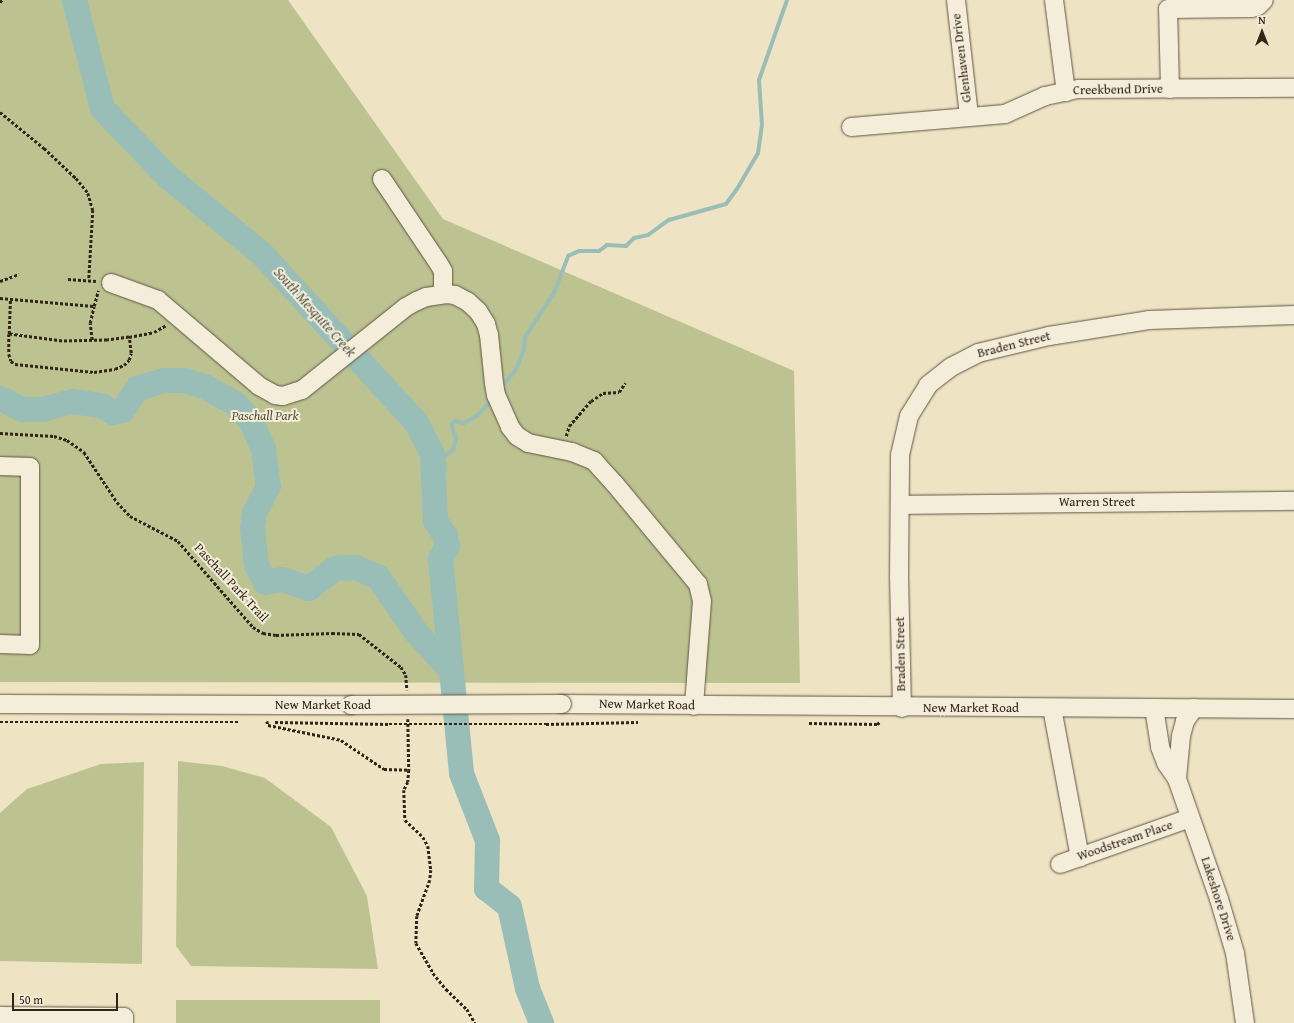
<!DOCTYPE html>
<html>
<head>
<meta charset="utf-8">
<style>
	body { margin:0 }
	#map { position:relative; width:1294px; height:1023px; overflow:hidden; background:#eee4c4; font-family:"Gentium Book Plus",serif }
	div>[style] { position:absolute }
	.green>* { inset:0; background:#bcc391; transform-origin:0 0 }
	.stream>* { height:4px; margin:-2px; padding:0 2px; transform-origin:2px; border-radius:2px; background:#99beb7 }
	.river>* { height:25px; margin:-12.5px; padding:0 12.5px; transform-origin:12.5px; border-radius:12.5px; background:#99beb7 }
	.path>* { height:2.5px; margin-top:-1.25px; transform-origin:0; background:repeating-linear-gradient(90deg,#312418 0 3px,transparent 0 5px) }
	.roads { filter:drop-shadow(0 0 1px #605443) drop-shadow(0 0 1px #605443) }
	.minor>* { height:18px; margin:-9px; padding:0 9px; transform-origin:9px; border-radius:9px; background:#f4edd9 }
	.path-bridge>* { height:2.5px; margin-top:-1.25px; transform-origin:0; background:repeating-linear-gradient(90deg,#312418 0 3px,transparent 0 5px) }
	.bridges { filter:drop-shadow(0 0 1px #605443) drop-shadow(0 0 1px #605443) }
	.minor-bridge>* { height:18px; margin:-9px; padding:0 9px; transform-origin:9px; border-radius:9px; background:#f4edd9 }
	span { translate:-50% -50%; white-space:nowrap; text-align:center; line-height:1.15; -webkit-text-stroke:4px #f4edd9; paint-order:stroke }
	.street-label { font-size:13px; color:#312418 }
	.park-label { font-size:13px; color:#544c36; font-style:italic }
	.water-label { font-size:14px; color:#505248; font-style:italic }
	.north { position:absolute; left:1242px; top:12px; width:40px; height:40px; -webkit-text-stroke:3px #f4edd9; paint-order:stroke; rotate:0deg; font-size:11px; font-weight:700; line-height:16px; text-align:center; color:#312418 }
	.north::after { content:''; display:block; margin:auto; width:14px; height:18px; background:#312418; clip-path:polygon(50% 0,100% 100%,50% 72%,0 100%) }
	.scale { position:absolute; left:12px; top:993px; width:106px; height:18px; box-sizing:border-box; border:2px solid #312418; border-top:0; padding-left:5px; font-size:12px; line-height:14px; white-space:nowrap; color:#312418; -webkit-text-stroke:3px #f4edd9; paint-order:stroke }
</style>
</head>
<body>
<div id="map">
	<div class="green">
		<i style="clip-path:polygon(0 0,288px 0,443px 219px,794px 371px,800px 683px,0 682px)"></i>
		<i style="clip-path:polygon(178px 761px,222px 766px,265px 778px,331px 827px,367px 896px,378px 969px,191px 966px,176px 946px)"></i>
		<i style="clip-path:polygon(144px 762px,142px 964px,0 961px,0 813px,27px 789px,101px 764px)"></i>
		<i style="left:176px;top:1000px;width:204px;height:23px"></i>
	</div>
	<div class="stream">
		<i style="left:503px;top:385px;width:18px;rotate:-49deg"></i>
		<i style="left:515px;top:371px;width:23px;rotate:-67deg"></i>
		<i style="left:524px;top:350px;width:13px;rotate:-86deg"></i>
		<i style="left:525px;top:337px;width:53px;rotate:-56.6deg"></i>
		<i style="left:554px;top:293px;width:40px;rotate:-69deg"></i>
		<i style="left:568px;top:256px;width:12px;rotate:-24deg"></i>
		<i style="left:579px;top:251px;width:20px"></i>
		<i style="left:599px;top:251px;width:10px;rotate:-37deg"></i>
		<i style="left:607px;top:245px;width:19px;rotate:3deg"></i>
		<i style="left:626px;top:246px;width:11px;rotate:-45deg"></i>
		<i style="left:634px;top:238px;width:14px;rotate:-12deg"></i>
		<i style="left:648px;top:235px;width:26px;rotate:-36deg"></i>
		<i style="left:669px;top:220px;width:59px;rotate:-15.7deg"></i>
		<i style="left:726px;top:204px;width:19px;rotate:-54deg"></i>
		<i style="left:737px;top:189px;width:42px;rotate:-59.7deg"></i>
		<i style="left:758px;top:153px;width:28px;rotate:-82deg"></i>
		<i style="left:762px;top:125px;width:45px;rotate:-93.8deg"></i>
		<i style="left:759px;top:80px;width:85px;rotate:-70.7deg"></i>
		<i style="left:433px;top:481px;width:16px;rotate:-43deg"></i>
		<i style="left:445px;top:470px;width:13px;rotate:-99deg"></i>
		<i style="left:443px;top:457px;width:12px;rotate:-35deg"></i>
		<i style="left:453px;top:450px;width:12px;rotate:-76deg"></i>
		<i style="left:456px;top:438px;width:8px;rotate:-113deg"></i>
		<i style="left:453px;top:431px;width:7px;rotate:-98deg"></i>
		<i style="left:452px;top:424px;width:4px;rotate:-45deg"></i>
		<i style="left:455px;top:421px;width:9px;rotate:13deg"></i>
		<i style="left:464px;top:423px;width:16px;rotate:-30deg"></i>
		<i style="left:478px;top:415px;width:16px;rotate:-47deg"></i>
	</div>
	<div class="river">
		<i style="left:74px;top:0;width:112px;rotate:75.5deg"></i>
		<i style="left:102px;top:108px;width:94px;rotate:46.3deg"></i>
		<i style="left:167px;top:176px;width:122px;rotate:39.3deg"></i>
		<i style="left:261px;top:253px;width:229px;rotate:47.5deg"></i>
		<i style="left:416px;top:422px;width:36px;rotate:63deg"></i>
		<i style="left:432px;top:454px;width:66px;rotate:87.4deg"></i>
		<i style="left:435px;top:520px;width:19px;rotate:58deg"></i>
		<i style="left:445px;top:536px;width:10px;rotate:79deg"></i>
		<i style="left:447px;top:546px;width:14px;rotate:120deg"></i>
		<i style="left:440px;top:558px;width:216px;rotate:84.4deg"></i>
		<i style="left:461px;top:773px;width:72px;rotate:68.8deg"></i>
		<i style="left:487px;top:840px;width:48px;rotate:91.2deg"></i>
		<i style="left:486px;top:888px;width:29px;rotate:38deg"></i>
		<i style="left:509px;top:906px;width:84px;rotate:77.6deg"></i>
		<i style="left:527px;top:988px;width:38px;rotate:68deg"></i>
		<i style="left:0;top:398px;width:25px;rotate:27deg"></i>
		<i style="left:22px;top:409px;width:20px"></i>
		<i style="left:42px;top:409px;width:31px;rotate:-15deg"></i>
		<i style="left:72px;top:401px;width:29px;rotate:8deg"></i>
		<i style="left:101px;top:405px;width:13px;rotate:32deg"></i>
		<i style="left:112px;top:412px;width:10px;rotate:-11deg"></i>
		<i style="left:122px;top:410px;width:27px;rotate:-56deg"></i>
		<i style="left:137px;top:388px;width:27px;rotate:-17deg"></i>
		<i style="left:163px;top:380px;width:21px"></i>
		<i style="left:184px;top:380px;width:21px;rotate:17deg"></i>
		<i style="left:204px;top:386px;width:37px;rotate:29deg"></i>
		<i style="left:236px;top:404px;width:21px;rotate:49deg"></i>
		<i style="left:250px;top:420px;width:31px;rotate:65deg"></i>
		<i style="left:263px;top:448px;width:38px;rotate:83deg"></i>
		<i style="left:268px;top:486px;width:30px;rotate:118deg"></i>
		<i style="left:254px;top:512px;width:16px;rotate:97deg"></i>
		<i style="left:252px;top:528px;width:37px;rotate:84deg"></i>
		<i style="left:256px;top:565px;width:19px;rotate:62deg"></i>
		<i style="left:265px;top:582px;width:17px;rotate:-10deg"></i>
		<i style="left:282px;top:579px;width:28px;rotate:19deg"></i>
		<i style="left:308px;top:588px;width:34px;rotate:-37deg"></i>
		<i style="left:335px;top:568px;width:20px;rotate:-3deg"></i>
		<i style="left:355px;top:567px;width:25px;rotate:23deg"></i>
		<i style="left:378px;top:577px;width:67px;rotate:55.4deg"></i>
		<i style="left:416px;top:632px;width:52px;rotate:47.4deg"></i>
	</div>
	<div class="path">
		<i style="left:0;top:2px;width:3px;rotate:-45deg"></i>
		<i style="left:0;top:112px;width:57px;rotate:39.3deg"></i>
		<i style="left:44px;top:148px;width:44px;rotate:43.2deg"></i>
		<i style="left:76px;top:178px;width:19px;rotate:51deg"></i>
		<i style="left:88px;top:193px;width:18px;rotate:74deg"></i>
		<i style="left:93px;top:210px;width:70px;rotate:93.3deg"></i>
		<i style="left:68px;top:279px;width:28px;rotate:4deg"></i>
		<i style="left:0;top:281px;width:20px;rotate:-20deg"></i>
		<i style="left:0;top:298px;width:94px;rotate:4.9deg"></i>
		<i style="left:94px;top:306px;width:16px;rotate:-75deg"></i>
		<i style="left:9px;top:334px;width:35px;rotate:-88deg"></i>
		<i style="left:129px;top:337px;width:22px;rotate:172deg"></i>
		<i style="left:107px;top:340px;width:45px;rotate:178.7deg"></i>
		<i style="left:62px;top:341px;width:53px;rotate:-172.5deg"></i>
		<i style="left:9px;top:334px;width:20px;rotate:90deg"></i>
		<i style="left:9px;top:354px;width:7px;rotate:74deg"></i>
		<i style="left:11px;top:361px;width:5px;rotate:37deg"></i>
		<i style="left:15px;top:364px;width:79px;rotate:5.8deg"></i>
		<i style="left:94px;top:372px;width:21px;rotate:-8deg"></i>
		<i style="left:115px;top:369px;width:10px;rotate:-24deg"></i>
		<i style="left:124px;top:365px;width:7px;rotate:-45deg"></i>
		<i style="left:129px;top:360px;width:7px;rotate:-74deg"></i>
		<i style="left:131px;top:353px;width:16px;rotate:-97deg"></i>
		<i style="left:129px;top:337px;width:25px;rotate:-11deg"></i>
		<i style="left:154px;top:332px;width:13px;rotate:-29deg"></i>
		<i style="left:92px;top:340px;width:17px;rotate:-97deg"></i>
		<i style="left:90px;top:323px;width:17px;rotate:-77deg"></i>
		<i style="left:0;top:433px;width:54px;rotate:3.2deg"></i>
		<i style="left:54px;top:436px;width:14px;rotate:17deg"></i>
		<i style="left:67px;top:440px;width:21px;rotate:35deg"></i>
		<i style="left:84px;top:452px;width:60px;rotate:56.6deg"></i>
		<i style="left:117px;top:502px;width:19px;rotate:47deg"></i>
		<i style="left:130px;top:516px;width:54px;rotate:27.5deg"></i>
		<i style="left:178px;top:541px;width:114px;rotate:48.9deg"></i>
		<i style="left:253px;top:627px;width:12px;rotate:31deg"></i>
		<i style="left:263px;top:633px;width:13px;rotate:9deg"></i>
		<i style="left:276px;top:635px;width:56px;rotate:-2deg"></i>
		<i style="left:332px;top:633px;width:27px;rotate:2deg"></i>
		<i style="left:359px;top:634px;width:53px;rotate:38.2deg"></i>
		<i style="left:401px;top:667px;width:9px;rotate:58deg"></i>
		<i style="left:406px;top:675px;width:15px;rotate:86deg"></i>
		<i style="left:566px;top:436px;width:10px;rotate:-73deg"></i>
		<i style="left:569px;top:426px;width:33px;rotate:-49deg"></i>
		<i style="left:591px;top:401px;width:14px;rotate:-34deg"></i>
		<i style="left:603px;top:393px;width:16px;rotate:-4deg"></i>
		<i style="left:619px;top:392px;width:11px;rotate:-56deg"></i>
		<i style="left:408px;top:719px;width:51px;rotate:88.9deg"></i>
		<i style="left:409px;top:770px;width:12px;rotate:95deg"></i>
		<i style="left:408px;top:782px;width:9px;rotate:117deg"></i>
		<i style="left:404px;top:790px;width:30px;rotate:88deg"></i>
		<i style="left:405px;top:820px;width:25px;rotate:43deg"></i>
		<i style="left:423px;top:837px;width:10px;rotate:61deg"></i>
		<i style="left:428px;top:846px;width:24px;rotate:83deg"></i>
		<i style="left:431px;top:870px;width:10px;rotate:96deg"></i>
		<i style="left:430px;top:880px;width:38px;rotate:110deg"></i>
		<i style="left:417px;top:916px;width:27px;rotate:92deg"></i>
		<i style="left:416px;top:943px;width:34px;rotate:60deg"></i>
		<i style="left:433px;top:973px;width:21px;rotate:51deg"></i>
		<i style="left:446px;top:989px;width:29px;rotate:44deg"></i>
		<i style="left:467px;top:1009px;width:16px;rotate:60deg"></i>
		<i style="left:267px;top:721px;width:4px;rotate:76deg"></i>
		<i style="left:268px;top:725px;width:75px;rotate:11.6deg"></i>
		<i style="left:341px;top:740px;width:52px;rotate:34deg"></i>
		<i style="left:384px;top:769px;width:25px;rotate:2deg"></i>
		<i style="left:0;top:722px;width:238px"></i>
		<i style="left:275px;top:722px;width:114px;rotate:1deg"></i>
		<i style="left:809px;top:723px;width:68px;rotate:0.8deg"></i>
		<i style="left:877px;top:724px;width:4px;rotate:-34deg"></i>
		<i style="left:546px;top:724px;width:92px;rotate:-1.2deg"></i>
	</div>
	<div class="roads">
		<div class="minor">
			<i style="left:956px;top:0;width:117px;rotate:83.6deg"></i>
			<i style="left:1054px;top:0;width:93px;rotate:82.6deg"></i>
			<i style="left:1170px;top:89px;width:80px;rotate:-91.4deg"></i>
			<i style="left:1168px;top:9px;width:84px;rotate:-0.7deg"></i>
			<i style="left:1252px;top:8px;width:6px;rotate:-18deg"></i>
			<i style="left:1258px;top:6px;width:8px;rotate:-45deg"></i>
			<i style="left:851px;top:127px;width:155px;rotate:-4.8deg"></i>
			<i style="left:1005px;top:114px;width:44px;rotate:-24.2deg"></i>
			<i style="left:1045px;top:96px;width:35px;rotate:-12deg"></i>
			<i style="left:1079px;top:89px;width:215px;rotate:-0.3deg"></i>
			<i style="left:382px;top:179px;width:102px;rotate:56.2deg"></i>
			<i style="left:439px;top:264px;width:8px;rotate:60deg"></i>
			<i style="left:443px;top:271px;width:23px;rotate:90deg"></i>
			<i style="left:111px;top:283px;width:50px;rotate:19.9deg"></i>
			<i style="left:158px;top:300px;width:133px;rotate:40.4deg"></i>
			<i style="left:259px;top:386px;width:18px;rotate:29deg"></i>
			<i style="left:275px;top:395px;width:8px;rotate:7deg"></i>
			<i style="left:283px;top:396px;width:20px;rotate:-18deg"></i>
			<i style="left:302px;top:390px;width:133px;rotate:-38.6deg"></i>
			<i style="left:406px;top:307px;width:13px;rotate:-29deg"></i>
			<i style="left:417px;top:301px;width:10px;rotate:-24deg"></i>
			<i style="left:426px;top:297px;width:21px;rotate:-8deg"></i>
			<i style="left:447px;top:294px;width:8px;rotate:7deg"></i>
			<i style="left:455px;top:295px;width:15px;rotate:28deg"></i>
			<i style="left:468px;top:302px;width:13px;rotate:42deg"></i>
			<i style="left:478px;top:311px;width:15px;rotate:58deg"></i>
			<i style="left:486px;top:324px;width:11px;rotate:75deg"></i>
			<i style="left:489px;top:335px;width:48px;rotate:84.1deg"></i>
			<i style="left:494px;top:383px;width:12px;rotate:81deg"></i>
			<i style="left:496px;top:395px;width:35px;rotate:66deg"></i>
			<i style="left:510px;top:427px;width:11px;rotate:52deg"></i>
			<i style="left:517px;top:436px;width:13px;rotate:32deg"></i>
			<i style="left:528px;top:443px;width:45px;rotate:11.6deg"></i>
			<i style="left:572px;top:452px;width:24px;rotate:22deg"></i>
			<i style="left:594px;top:461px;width:30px;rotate:48deg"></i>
			<i style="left:614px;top:483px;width:131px;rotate:50.3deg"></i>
			<i style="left:698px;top:584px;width:17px;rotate:77deg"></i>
			<i style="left:702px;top:601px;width:105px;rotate:94.4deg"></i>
			<i style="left:0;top:466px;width:30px;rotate:2deg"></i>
			<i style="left:30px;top:467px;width:178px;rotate:90deg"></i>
			<i style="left:30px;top:645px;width:30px;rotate:-178deg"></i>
			<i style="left:900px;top:505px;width:394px;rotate:-0.6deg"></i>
			<i style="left:0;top:704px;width:351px;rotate:0.2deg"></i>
			<i style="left:562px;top:704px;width:732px;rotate:0.39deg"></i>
			<i style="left:902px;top:708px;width:131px;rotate:-91.3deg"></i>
			<i style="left:899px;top:577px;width:122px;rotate:-89.5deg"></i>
			<i style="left:900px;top:455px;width:40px;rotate:-77deg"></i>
			<i style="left:909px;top:416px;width:36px;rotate:-58deg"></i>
			<i style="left:928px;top:385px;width:29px;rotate:-38deg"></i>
			<i style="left:951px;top:367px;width:30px;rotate:-27deg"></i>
			<i style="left:978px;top:353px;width:73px;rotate:-13.5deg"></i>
			<i style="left:1049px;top:336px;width:101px;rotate:-9.1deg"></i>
			<i style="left:1149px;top:320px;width:145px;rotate:-2deg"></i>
			<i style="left:1052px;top:708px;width:152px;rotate:79.4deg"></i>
			<i style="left:1154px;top:708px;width:39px;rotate:81deg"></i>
			<i style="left:1160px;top:747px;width:17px;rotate:69deg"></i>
			<i style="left:1166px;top:763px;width:19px;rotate:55deg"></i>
			<i style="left:1177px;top:779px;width:127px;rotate:70.7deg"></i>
			<i style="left:1219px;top:899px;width:56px;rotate:73.5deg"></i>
			<i style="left:1235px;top:953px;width:71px;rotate:81.9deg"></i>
			<i style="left:1177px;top:779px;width:43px;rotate:-84.7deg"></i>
			<i style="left:1181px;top:736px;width:16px;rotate:-75deg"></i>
			<i style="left:1185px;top:721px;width:16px;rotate:-55deg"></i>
			<i style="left:1060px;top:864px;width:138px;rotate:-19.5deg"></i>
			<i style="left:0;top:1016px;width:124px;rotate:0.5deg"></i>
			<i style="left:124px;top:1017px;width:6px;rotate:90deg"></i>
		</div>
	</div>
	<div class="path-bridge">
		<i style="left:389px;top:724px;width:157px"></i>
	</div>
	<div class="bridges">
		<div class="minor-bridge">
			<i style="left:351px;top:705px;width:211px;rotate:-0.3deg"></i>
		</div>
	</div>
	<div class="street-label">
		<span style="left:962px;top:58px;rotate:-97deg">Glenhaven Drive</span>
		<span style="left:1118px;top:90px;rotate:-1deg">Creekbend Drive</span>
		<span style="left:1014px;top:345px;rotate:-14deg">Braden Street</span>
		<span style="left:1097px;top:502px">Warren Street</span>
		<span style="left:231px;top:583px;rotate:47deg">Paschall Park Trail</span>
		<span style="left:901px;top:654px;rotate:-91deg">Braden Street</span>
		<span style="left:323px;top:705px">New Market Road</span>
		<span style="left:647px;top:705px;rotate:1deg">New Market Road</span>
		<span style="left:971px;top:708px">New Market Road</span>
		<span style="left:1125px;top:841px;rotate:-19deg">Woodstream Place</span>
		<span style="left:1218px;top:899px;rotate:72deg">Lakeshore Drive</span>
	</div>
	<div class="park-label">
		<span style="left:265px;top:416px">Paschall Park</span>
	</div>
	<div class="water-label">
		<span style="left:315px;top:312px;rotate:48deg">South Mesquite Creek</span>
	</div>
	<div class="north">N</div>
	<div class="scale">50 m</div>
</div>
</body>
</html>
